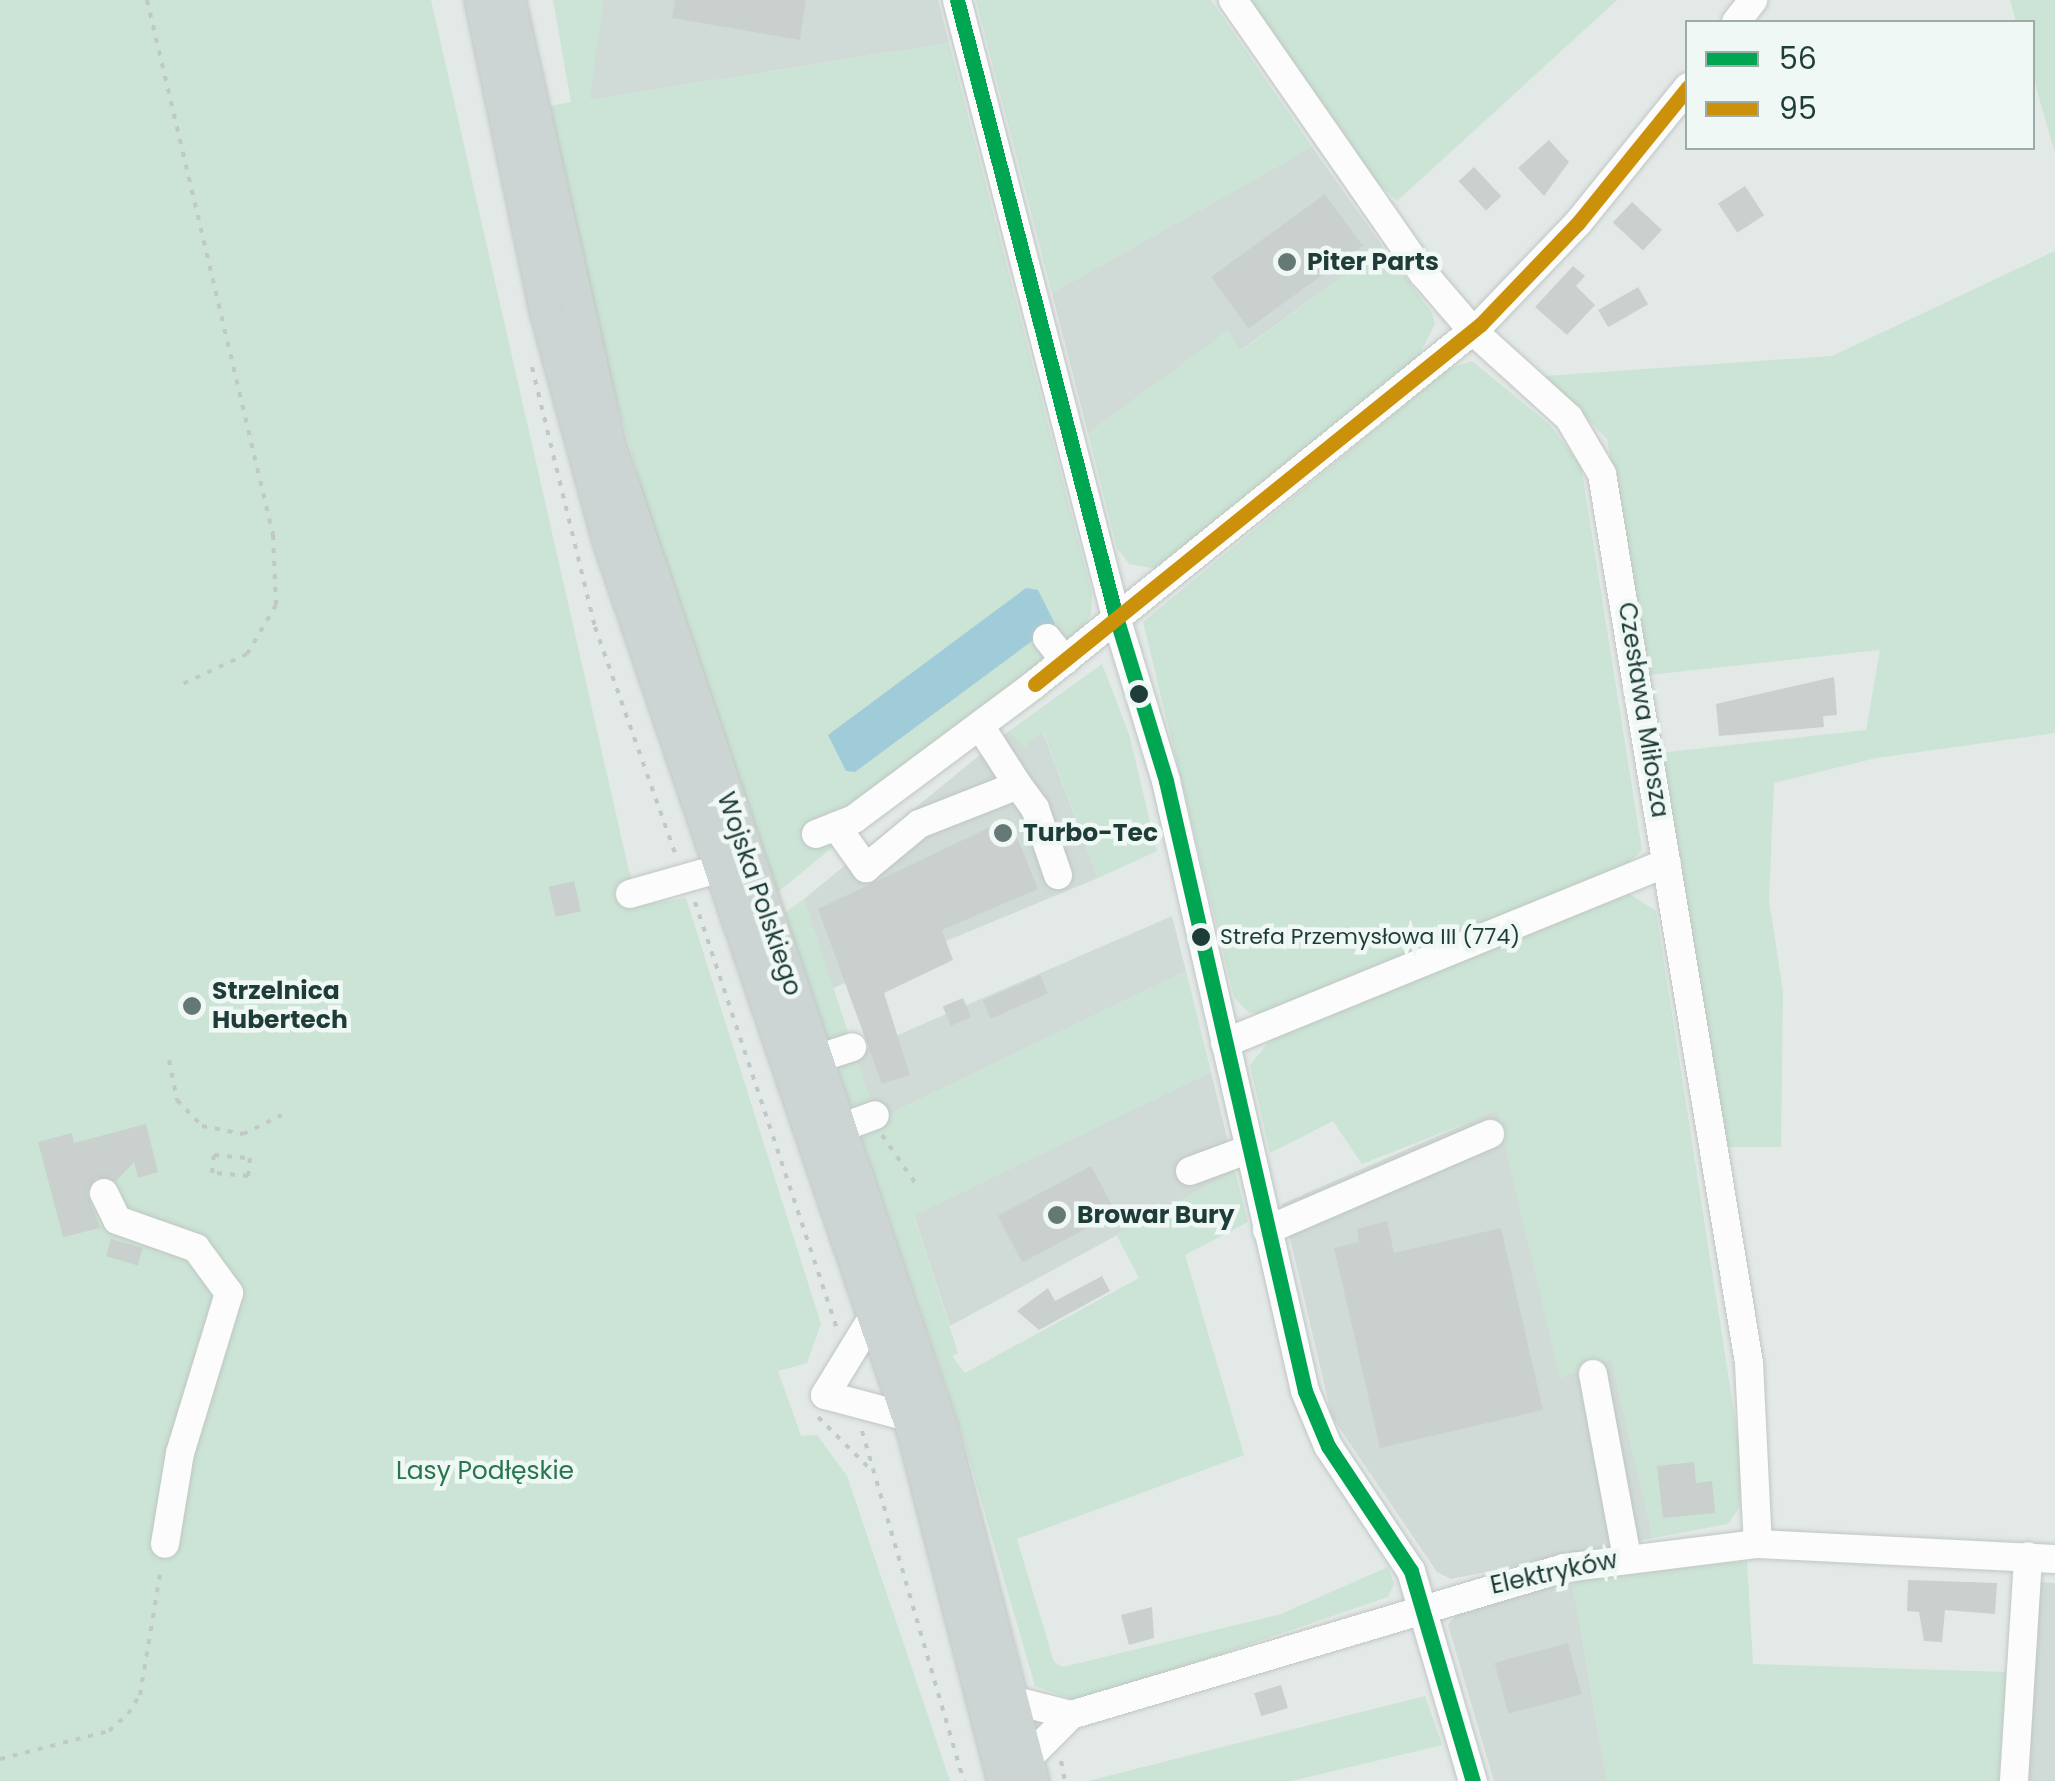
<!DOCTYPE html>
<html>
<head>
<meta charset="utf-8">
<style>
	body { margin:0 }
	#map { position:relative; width:2055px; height:1781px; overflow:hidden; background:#e3e9e7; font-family:Poppins,sans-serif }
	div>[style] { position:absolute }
	.built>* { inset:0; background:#d0dbd7 }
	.green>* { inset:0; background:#cbe4d5 }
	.water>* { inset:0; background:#a0ccda }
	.building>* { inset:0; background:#cad0ce; transform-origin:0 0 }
	.path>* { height:4px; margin-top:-2px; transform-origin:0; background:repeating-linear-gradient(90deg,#c0c9c8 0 5px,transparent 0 13px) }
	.roads { filter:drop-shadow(0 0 2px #c0c6c4) drop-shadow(0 0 2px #c0c6c4) }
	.minor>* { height:28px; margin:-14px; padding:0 14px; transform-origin:14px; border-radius:14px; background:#fbfcfb }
	.major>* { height:32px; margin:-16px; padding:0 16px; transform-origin:16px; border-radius:16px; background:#cdd5d4 }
	.bus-1>* { height:15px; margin:-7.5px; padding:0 7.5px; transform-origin:7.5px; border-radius:7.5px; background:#00a651 }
	.bus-2>* { height:15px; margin:-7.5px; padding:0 7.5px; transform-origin:7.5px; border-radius:7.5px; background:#cc910b }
	.dots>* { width:28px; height:28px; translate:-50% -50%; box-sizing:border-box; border:5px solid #f0f8f5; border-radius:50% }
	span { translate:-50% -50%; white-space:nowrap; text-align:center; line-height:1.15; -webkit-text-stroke:9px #f0f8f5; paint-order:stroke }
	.bus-label { font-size:22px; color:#1f3d38 }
	.left { translate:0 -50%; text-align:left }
	.poi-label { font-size:25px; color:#1f3d38; font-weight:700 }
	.street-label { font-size:25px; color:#1f3d38 }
	.park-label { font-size:25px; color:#27764e }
	.legend { position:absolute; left:1685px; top:20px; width:350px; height:130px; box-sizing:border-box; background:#f0f8f5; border:2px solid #9cada9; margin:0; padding:12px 18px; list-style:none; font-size:30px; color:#1f3d38 }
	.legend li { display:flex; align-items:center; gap:20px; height:50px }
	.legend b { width:50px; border:2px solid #9cada9 }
</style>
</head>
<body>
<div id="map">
	<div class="built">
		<i style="clip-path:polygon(603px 0,938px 0,949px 43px,589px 100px)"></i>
		<i style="clip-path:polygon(1312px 147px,1383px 247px,1240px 351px,1228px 331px,1088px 433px,1052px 293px)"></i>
		<i style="clip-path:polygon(1042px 730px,1098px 878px,833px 988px,804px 899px,1009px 731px,1024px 746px)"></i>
		<i style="clip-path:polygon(1172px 916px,1186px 971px,877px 1120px,854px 1054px)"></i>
		<i style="clip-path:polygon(1211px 1072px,1235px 1171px,950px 1326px,914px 1215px)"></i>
		<i style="clip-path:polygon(1497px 1110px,1560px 1377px,1611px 1358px,1653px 1538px,1451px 1579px,1437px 1572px,1332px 1417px,1282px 1204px)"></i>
		<i style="clip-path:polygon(1572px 1581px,1607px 1781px,1494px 1781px,1448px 1625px,1461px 1608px)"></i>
		<i style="clip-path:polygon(2038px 1582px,2055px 1583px,2055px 1781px,2024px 1781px)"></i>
	</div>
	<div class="green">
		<i style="clip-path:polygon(0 0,431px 0,628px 867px,642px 905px,686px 898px,821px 1324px,807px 1363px,778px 1371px,801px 1436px,817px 1435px,847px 1476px,950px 1781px,0 1781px)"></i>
		<i style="clip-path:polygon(553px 0,603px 0,590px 100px,949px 43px,1092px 594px,1091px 615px,1055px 665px,778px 892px,644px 497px,604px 355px,550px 106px,571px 102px)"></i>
		<i style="clip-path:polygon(976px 0,1211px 0,1312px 147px,1052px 293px)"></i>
		<i style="clip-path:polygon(1247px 0,1617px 0,1397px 201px,1367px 173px)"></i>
		<i style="clip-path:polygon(2010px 0,2055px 0,2055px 153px,2033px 77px,2032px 22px,2016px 22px)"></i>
		<i style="clip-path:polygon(1383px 247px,1432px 313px,1435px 324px,1418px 357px,1162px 570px,1129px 564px,1117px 548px,1088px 433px,1228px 330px,1241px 351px)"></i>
		<i style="clip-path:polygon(2055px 251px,2055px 733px,1876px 758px,1774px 783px,1769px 900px,1783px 992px,1781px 1147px,1722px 1147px,1660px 753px,1866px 730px,1880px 650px,1649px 675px,1607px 439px,1545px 376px,1832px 356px)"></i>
		<i style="clip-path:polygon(1472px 361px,1550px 425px,1581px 466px,1642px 850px,1620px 871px,1267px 1016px,1248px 1012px,1234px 997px,1143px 622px,1448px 369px)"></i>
		<i style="clip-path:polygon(1102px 664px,1129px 734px,1157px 851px,1098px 878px,1043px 731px,1024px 747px,1009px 731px)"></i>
		<i style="clip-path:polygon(1628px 893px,1656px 911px,1741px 1457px,1740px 1507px,1728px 1524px,1653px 1538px,1611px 1359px,1560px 1378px,1497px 1111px,1362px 1164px,1333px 1121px,1270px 1153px,1250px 1065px,1271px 1039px)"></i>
		<i style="clip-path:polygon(804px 899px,877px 1120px,1186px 971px,1211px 1072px,914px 1216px,958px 1353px,952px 1356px,965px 1373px,1139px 1278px,1116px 1234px,1235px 1171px,1248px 1222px,1185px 1255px,1244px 1455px,1017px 1539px,1054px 1662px,1063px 1667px,1281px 1614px,1388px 1567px,1394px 1584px,1388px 1597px,1080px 1702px,1035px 1686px,961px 1431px,785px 913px)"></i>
		<i style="clip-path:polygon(1747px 1561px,1753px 1664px,2006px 1672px,1999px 1781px,1607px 1781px,1572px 1581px)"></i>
		<i style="clip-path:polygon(1425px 1696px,1442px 1745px,1292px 1781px,1088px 1781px)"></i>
	</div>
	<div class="water">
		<i style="clip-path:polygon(1026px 588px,1038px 590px,1055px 624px,855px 772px,846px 771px,828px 735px)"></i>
	</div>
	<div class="building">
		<i style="clip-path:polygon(675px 0,806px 0,800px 40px,672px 18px)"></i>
		<i style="clip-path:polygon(1549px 140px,1569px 162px,1544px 196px,1518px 168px)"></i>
		<i style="left:1474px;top:167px;width:40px;height:21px;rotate:47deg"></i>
		<i style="left:1745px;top:186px;width:35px;height:32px;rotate:57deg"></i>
		<i style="left:1325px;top:194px;width:64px;height:141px;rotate:54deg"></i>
		<i style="left:1632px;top:202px;width:41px;height:28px;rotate:43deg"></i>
		<i style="clip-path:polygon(1573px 266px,1585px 276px,1576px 286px,1595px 305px,1567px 335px,1535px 307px)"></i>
		<i style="left:1638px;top:287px;width:20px;height:46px;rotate:60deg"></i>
		<i style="clip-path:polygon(1834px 677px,1837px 715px,1823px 716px,1824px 727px,1719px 736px,1716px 704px)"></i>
		<i style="clip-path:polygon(1009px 818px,1038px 889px,942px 930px,953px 960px,884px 993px,910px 1075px,882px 1084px,818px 909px)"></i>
		<i style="left:574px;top:881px;width:31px;height:26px;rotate:77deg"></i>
		<i style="left:1040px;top:975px;width:20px;height:63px;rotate:66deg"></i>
		<i style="left:963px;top:998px;width:21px;height:22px;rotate:67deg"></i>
		<i style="clip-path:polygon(146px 1124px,158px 1172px,138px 1178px,134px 1162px,116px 1181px,96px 1178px,87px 1193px,100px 1228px,63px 1237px,38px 1142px,72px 1133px,74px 1143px)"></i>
		<i style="left:1091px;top:1166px;width:53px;height:106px;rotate:62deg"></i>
		<i style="clip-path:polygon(1387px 1221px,1394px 1253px,1501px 1228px,1543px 1410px,1380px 1448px,1334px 1248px,1359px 1242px,1357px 1229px)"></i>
		<i style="left:111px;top:1239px;width:33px;height:18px;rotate:16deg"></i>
		<i style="clip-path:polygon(1102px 1276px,1110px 1291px,1039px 1330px,1017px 1311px,1048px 1288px,1055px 1301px)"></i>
		<i style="clip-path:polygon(1694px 1462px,1696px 1483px,1712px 1481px,1715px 1513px,1663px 1518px,1657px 1466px)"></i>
		<i style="clip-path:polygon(1908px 1580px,1997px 1583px,1995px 1614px,1945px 1610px,1942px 1642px,1924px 1641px,1919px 1612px,1907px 1611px)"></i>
		<i style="clip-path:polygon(1152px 1607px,1154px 1638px,1129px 1645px,1121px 1615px)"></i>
		<i style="left:1568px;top:1643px;width:53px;height:76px;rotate:75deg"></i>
		<i style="left:1281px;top:1685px;width:24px;height:28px;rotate:73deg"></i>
	</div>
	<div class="path">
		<i style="left:147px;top:0;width:550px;rotate:76.75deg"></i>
		<i style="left:273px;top:535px;width:70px;rotate:87.5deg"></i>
		<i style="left:276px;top:605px;width:57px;rotate:120.6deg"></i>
		<i style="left:247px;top:654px;width:76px;rotate:155.1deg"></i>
		<i style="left:532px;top:367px;width:268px;rotate:76.4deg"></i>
		<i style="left:595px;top:627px;width:243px;rotate:70.5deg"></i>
		<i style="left:695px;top:902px;width:450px;rotate:71.6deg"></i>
		<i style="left:169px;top:1060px;width:41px;rotate:78.7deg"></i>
		<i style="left:177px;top:1100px;width:36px;rotate:46deg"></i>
		<i style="left:202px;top:1126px;width:42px;rotate:11deg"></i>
		<i style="left:243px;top:1134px;width:43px;rotate:-26deg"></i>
		<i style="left:882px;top:1135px;width:63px;rotate:55.3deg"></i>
		<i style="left:214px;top:1155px;width:36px;rotate:5deg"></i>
		<i style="left:250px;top:1158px;width:18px;rotate:96deg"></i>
		<i style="left:248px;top:1176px;width:36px;rotate:-175deg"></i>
		<i style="left:212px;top:1173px;width:18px;rotate:-84deg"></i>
		<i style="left:818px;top:1417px;width:75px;rotate:45deg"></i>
		<i style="left:862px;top:1431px;width:365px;rotate:73.8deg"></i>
		<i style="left:0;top:1759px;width:113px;rotate:-14.4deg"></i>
		<i style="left:109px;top:1731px;width:25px;rotate:-42deg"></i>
		<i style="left:128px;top:1714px;width:22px;rotate:-58deg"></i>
		<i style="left:140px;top:1695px;width:129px;rotate:-80.6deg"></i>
		<i style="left:1061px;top:1761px;width:20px;rotate:79deg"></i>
	</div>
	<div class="roads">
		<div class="minor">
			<i style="left:957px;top:0;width:637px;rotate:75.55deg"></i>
			<i style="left:1116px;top:617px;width:171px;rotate:73deg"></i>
			<i style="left:1166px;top:781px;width:626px;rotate:77.16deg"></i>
			<i style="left:1305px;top:1391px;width:60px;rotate:67.3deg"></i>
			<i style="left:1328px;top:1446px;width:150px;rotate:56.4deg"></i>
			<i style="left:1411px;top:1571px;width:219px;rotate:73.6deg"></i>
			<i style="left:1233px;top:0;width:333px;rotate:55.2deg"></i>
			<i style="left:1423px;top:273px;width:75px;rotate:49.3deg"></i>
			<i style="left:1472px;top:330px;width:131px;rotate:42.2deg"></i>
			<i style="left:1569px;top:418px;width:65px;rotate:59.5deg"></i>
			<i style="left:1602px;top:474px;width:901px;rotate:80.61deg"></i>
			<i style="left:1749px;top:1363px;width:181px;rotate:87.2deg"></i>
			<i style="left:1736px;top:22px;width:28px;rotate:-52deg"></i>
			<i style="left:1047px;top:638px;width:29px;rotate:52deg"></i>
			<i style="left:1018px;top:785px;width:29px;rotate:54deg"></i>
			<i style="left:1035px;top:808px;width:71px;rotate:71.1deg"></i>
			<i style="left:836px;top:826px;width:52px;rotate:54.5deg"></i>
			<i style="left:866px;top:868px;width:69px;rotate:-39.7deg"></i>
			<i style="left:919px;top:824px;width:106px;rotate:-21.5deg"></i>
			<i style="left:1018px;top:785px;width:70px;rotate:-122.8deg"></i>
			<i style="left:816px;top:834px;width:41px;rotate:-21.5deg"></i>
			<i style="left:854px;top:819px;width:226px;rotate:-36.7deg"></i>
			<i style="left:1035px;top:684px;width:573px;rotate:-38.91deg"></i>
			<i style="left:1481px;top:324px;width:140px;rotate:-46.2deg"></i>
			<i style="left:1578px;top:223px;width:175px;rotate:-51deg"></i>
			<i style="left:630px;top:894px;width:95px;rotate:-15.9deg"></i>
			<i style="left:1225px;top:1043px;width:477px;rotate:-22.2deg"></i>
			<i style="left:816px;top:1059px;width:38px;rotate:-18deg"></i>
			<i style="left:840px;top:1128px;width:37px;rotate:-20deg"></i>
			<i style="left:1190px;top:1171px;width:63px;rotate:-20.4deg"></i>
			<i style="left:104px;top:1193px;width:30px;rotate:64deg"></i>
			<i style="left:117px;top:1220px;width:84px;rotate:19.5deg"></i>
			<i style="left:196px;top:1248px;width:56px;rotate:53.7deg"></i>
			<i style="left:229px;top:1293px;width:167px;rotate:107deg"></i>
			<i style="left:180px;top:1453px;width:92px;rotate:99.4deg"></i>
			<i style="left:1267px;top:1230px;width:243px;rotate:-23.3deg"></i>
			<i style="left:1593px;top:1374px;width:186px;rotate:79.5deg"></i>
			<i style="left:825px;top:1395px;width:94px;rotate:-58.5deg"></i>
			<i style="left:825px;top:1395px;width:86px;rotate:14.8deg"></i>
			<i style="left:1016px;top:1701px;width:57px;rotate:14.3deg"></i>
			<i style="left:1028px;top:1758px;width:61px;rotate:-45deg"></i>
			<i style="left:1071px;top:1715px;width:514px;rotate:-16.6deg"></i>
			<i style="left:1564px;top:1568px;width:195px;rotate:-7.1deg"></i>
			<i style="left:1758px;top:1544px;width:297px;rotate:2.9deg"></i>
			<i style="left:2014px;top:1781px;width:225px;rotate:-86.4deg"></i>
		</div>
		<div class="major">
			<i style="left:481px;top:0;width:318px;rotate:78.2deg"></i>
			<i style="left:546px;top:311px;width:235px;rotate:74.7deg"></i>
			<i style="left:608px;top:538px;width:947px;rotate:71.14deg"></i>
			<i style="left:914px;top:1434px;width:358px;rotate:75.5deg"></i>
			<i style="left:509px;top:0;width:458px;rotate:77.3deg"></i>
			<i style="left:610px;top:447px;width:1038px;rotate:71.34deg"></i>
			<i style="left:942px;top:1430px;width:363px;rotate:75.5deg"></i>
		</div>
	</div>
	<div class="bus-1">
		<i style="left:957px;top:0;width:637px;rotate:75.55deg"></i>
		<i style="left:1116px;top:617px;width:171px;rotate:73deg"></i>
		<i style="left:1166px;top:781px;width:626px;rotate:77.16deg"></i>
		<i style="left:1305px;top:1391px;width:60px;rotate:67.3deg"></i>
		<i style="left:1328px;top:1446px;width:150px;rotate:56.4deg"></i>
		<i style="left:1411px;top:1571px;width:219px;rotate:73.6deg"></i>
	</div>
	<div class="bus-2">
		<i style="left:1035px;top:684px;width:573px;rotate:-38.91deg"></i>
		<i style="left:1481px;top:324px;width:140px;rotate:-46.2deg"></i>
		<i style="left:1578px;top:223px;width:175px;rotate:-51deg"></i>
	</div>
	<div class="dots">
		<i style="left:1287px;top:262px;background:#647975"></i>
		<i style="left:1139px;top:694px;background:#1f3d38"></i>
		<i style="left:1003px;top:833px;background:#647975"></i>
		<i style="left:1201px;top:937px;background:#1f3d38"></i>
		<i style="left:192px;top:1006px;background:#647975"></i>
		<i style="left:1057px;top:1215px;background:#647975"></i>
	</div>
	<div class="bus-label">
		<span class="left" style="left:1220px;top:937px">Strefa Przemysłowa III (774)</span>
	</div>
	<div class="poi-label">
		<span class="left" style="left:1307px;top:262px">Piter Parts</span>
		<span class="left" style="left:1023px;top:833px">Turbo-Tec</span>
		<span class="left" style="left:212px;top:1006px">Strzelnica<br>Hubertech</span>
		<span class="left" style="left:1077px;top:1215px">Browar Bury</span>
	</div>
	<div class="street-label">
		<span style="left:1643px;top:710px;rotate:81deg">Czesława Miłosza</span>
		<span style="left:759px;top:894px;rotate:71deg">Wojska Polskiego</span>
		<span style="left:1554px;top:1573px;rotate:-12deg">Elektryków</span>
	</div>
	<div class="park-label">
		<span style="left:485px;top:1471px">Lasy Podłęskie</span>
	</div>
	<ul class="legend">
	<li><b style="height:12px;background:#00a651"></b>56</li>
	<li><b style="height:12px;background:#cc910b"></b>95</li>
	</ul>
</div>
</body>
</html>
